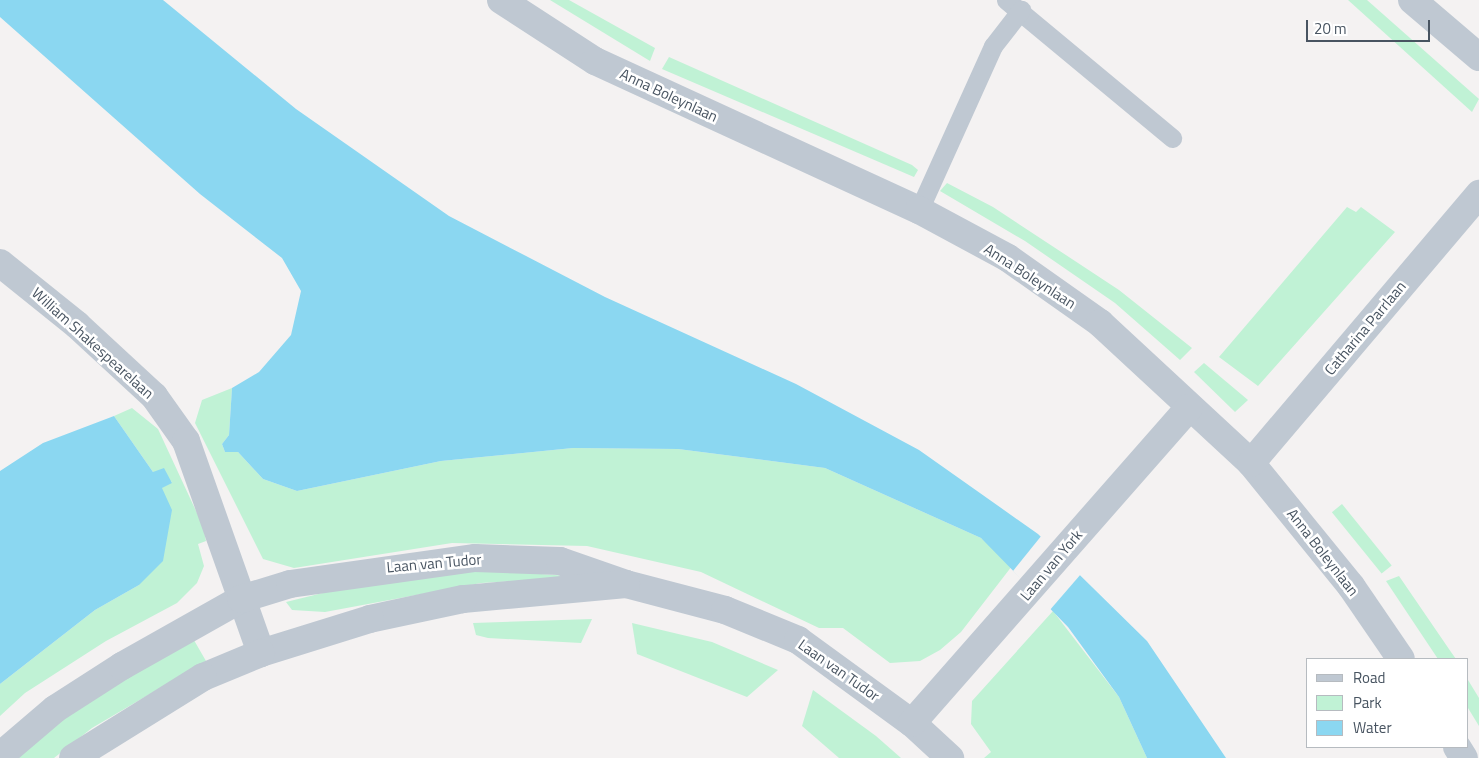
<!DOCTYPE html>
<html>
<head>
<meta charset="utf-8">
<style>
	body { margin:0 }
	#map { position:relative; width:1479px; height:758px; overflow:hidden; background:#f4f2f2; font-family:"Titillium Web",sans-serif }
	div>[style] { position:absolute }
	.green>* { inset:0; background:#c0f2d5; transform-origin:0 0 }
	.water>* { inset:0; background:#8bd7f1 }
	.pier>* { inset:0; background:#f4f2f2 }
	.service>* { height:19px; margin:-9.5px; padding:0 9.5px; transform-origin:9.5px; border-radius:9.5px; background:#bfc8d2 }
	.minor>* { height:28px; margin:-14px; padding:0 14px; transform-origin:14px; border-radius:14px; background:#bfc8d2 }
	span { translate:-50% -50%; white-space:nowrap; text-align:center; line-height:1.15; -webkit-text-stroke:5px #fff; paint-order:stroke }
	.street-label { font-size:15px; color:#485461 }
	.legend { position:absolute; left:1306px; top:658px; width:162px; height:90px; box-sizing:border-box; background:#fff; border:1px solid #b6bbc0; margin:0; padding:6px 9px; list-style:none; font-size:15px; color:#485461 }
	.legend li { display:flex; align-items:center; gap:10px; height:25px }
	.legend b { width:25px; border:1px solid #b6bbc0 }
	.scale { position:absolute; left:1306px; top:20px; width:124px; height:22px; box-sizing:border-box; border:2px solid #485461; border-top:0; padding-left:6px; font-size:15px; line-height:18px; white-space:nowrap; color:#485461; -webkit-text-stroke:4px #fff; paint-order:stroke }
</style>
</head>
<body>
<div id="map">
	<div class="green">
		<i style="clip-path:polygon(550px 0,569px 0,655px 48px,650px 61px)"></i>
		<i style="clip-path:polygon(1348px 0,1367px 0,1479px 99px,1472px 112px)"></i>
		<i style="clip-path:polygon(669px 57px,912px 165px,918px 170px,914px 177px,662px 69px)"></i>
		<i style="clip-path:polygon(947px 183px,993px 207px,1119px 290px,1192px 348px,1180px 360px,1115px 303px,1025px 241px,940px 191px)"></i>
		<i style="clip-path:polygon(1347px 207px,1356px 212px,1361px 207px,1395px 232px,1258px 386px,1219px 357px)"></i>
		<i style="clip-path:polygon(1204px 363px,1248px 400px,1235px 412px,1194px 372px)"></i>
		<i style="clip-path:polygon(232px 388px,229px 435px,222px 444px,225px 452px,238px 452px,263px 479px,297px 491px,441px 461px,573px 448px,678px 449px,825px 468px,981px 538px,1012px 566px,961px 632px,940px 650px,920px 661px,890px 663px,843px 628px,819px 628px,701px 572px,587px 546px,452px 543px,294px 568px,263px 559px,195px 423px,202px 400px)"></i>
		<i style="clip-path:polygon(132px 408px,158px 429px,203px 526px,206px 541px,198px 544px,204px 566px,197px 583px,177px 603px,106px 641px,25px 693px,0 716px,0 684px,95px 610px,139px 585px,161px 488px,172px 482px,153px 472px,114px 416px)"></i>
		<i style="left:1342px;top:504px;width:79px;height:13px;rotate:51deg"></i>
		<i style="clip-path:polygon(487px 570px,581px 577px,481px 583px,325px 612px,292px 610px,286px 602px,347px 587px)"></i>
		<i style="clip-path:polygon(1399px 576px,1451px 652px,1456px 659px,1438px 659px,1386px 581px)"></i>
		<i style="clip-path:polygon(1053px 611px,1119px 697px,1147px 758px,984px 758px,991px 752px,971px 724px,972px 701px)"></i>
		<i style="clip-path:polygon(592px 619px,581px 643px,488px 638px,476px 635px,473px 623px)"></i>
		<i style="clip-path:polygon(632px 623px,712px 642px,778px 670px,747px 697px,637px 654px)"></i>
		<i style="clip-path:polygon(191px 635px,206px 661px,92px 728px,54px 758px,8px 758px,77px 700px)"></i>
		<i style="clip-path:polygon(1468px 680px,1479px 698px,1479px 726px,1468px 708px)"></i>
		<i style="clip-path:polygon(813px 690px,876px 736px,901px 758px,839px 758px,802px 726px)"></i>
	</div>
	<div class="water">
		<i style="clip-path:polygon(0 0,163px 0,296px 109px,449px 216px,605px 297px,796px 384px,919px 450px,1038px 534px,1147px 641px,1226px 758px,1147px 758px,1119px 697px,1068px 627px,981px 538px,825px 468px,678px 449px,573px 448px,441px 461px,297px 491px,263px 479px,238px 452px,225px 452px,222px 444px,229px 435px,232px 388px,259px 372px,291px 335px,301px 291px,282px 258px,200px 194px,0 17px)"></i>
		<i style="clip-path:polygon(114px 416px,153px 472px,164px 468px,172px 483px,162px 488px,172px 510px,163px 561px,139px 585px,95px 610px,0 684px,0 471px,43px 443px)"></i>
	</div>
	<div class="pier">
		<i style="clip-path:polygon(1042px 535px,1081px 574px,1049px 611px,1013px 571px)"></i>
	</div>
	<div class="service">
		<i style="left:1006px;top:0;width:216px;rotate:39.7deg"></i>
		<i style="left:919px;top:210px;width:180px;rotate:-65.7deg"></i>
		<i style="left:993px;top:46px;width:46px;rotate:-52.1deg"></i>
	</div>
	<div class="minor">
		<i style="left:501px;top:0;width:112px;rotate:33deg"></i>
		<i style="left:595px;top:61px;width:357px;rotate:24.7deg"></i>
		<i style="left:919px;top:210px;width:101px;rotate:28.3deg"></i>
		<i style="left:1008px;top:258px;width:113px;rotate:35.2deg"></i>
		<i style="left:1100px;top:323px;width:206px;rotate:42.8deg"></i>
		<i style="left:1251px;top:463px;width:159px;rotate:50.9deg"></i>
		<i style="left:1351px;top:586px;width:88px;rotate:55.6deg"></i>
		<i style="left:1412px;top:0;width:88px;rotate:40.4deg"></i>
		<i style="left:0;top:263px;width:99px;rotate:38.8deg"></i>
		<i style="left:77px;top:325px;width:105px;rotate:42.7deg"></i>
		<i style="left:154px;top:396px;width:55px;rotate:54.6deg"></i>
		<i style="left:186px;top:441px;width:225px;rotate:70.5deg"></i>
		<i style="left:1251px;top:463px;width:353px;rotate:-49.7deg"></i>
		<i style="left:626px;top:584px;width:102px;rotate:14.7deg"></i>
		<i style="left:725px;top:610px;width:79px;rotate:22.3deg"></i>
		<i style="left:798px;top:640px;width:141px;rotate:36.1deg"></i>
		<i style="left:912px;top:723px;width:52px;rotate:42.6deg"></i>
		<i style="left:912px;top:723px;width:419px;rotate:-48.7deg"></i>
		<i style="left:1457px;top:747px;width:13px;rotate:58deg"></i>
		<i style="left:0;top:756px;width:72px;rotate:-40.5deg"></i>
		<i style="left:55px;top:709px;width:80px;rotate:-32.7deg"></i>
		<i style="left:122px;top:666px;width:137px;rotate:-29.4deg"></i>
		<i style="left:241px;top:599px;width:51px;rotate:-17deg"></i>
		<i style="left:290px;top:584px;width:187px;rotate:-8deg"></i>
		<i style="left:475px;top:558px;width:85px;rotate:2deg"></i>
		<i style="left:560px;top:561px;width:70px;rotate:19.2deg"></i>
		<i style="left:626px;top:584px;width:164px;rotate:174.7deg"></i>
		<i style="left:463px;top:599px;width:95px;rotate:167.9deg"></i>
		<i style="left:370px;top:619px;width:114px;rotate:162.7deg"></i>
		<i style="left:261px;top:653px;width:63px;rotate:157.5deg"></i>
		<i style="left:203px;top:677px;width:153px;rotate:148.1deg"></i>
	</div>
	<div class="street-label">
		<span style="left:669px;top:95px;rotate:25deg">Anna Boleynlaan</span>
		<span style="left:1030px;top:276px;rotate:33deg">Anna Boleynlaan</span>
		<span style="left:1365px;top:328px;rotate:-50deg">Catharina Parrlaan</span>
		<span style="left:93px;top:343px;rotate:42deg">William Shakespearelaan</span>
		<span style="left:1323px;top:552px;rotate:52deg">Anna Boleynlaan</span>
		<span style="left:434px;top:563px;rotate:-5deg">Laan van Tudor</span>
		<span style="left:1051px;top:565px;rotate:-50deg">Laan van York</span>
		<span style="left:839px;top:670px;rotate:35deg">Laan van Tudor</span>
	</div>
	<ul class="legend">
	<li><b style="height:6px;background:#bfc8d2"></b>Road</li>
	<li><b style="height:14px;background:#c0f2d5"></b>Park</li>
	<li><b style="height:14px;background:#8bd7f1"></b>Water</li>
	</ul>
	<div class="scale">20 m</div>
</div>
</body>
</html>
